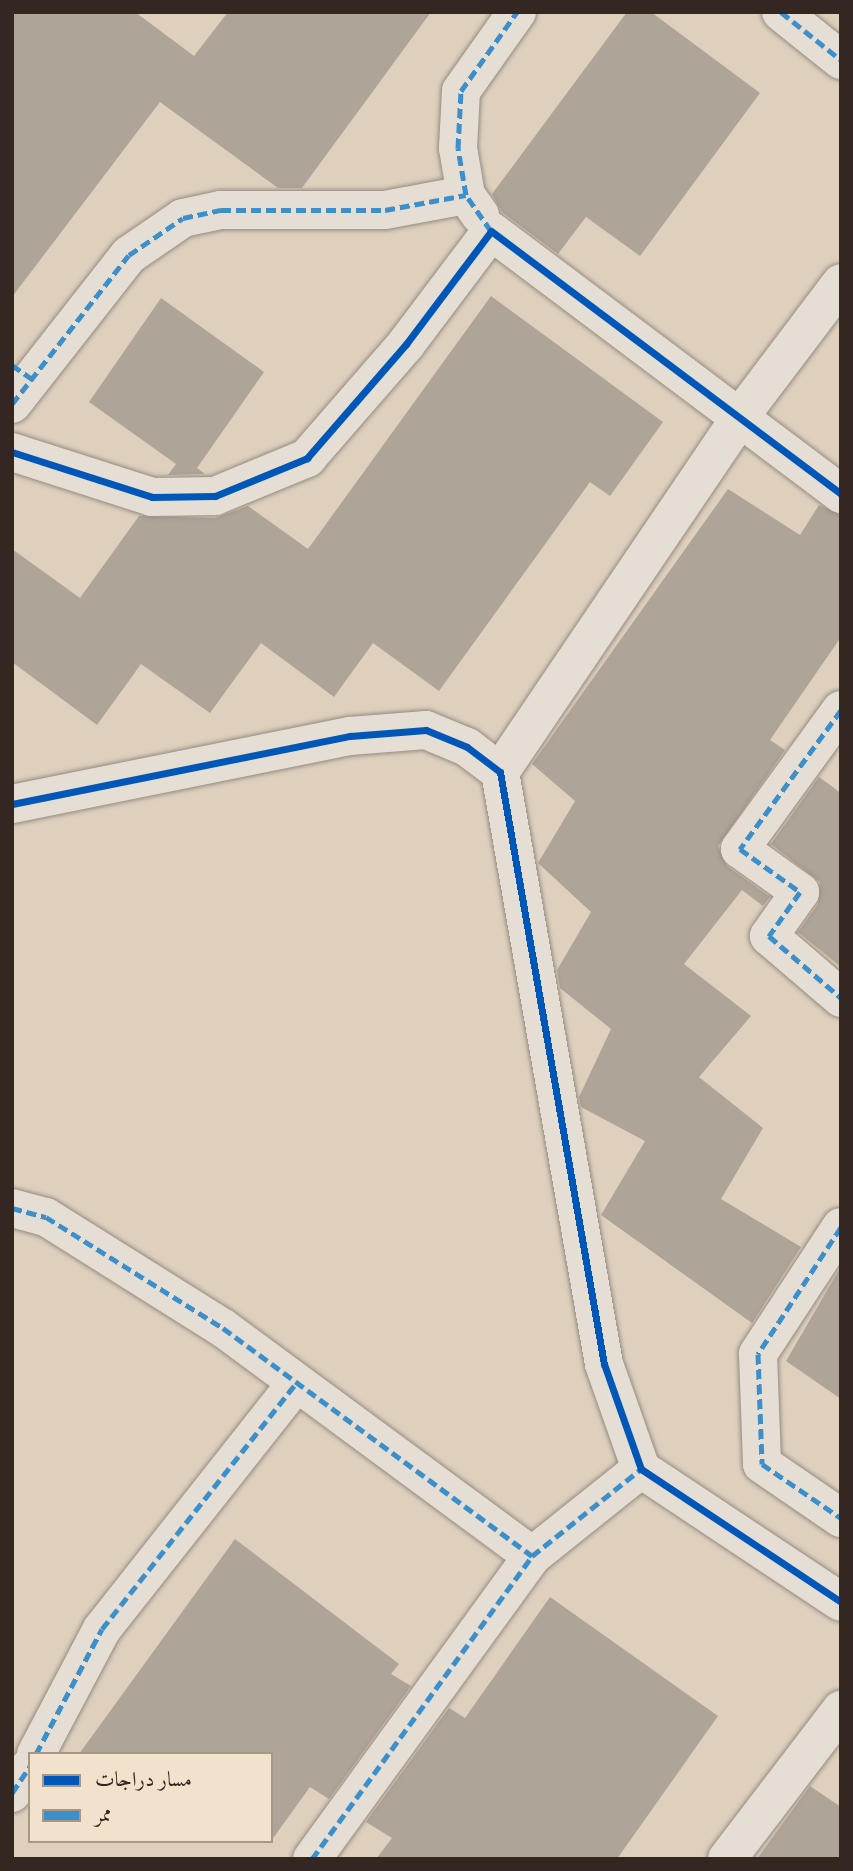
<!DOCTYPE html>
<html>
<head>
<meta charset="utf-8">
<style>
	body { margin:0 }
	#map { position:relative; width:853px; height:1871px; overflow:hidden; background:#ded0bd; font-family:"EB Garamond",Amiri,serif }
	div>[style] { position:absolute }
	.building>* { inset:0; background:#aea497 }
	.roads { filter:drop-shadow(0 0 2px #958b80) drop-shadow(0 0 2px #958b80) }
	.street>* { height:38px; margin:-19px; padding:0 19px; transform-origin:19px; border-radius:19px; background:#e5ded4 }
	.quiet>* { height:5px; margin-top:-2.5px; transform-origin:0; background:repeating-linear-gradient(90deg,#3d8fcb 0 10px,transparent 0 15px) }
	.cycleway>* { height:7px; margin:-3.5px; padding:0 3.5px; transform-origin:3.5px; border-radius:3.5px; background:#0057b8 }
	span { translate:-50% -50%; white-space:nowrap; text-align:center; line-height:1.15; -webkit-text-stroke:5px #f3e2cb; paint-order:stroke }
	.frame { position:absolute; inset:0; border:14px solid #342722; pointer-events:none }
	.legend { position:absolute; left:28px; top:1752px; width:245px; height:91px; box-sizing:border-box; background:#f3e2cb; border:2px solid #a79787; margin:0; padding:9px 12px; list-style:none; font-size:21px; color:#342722 }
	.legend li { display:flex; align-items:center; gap:14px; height:35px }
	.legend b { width:35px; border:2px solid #a79787 }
</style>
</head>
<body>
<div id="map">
	<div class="building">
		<i style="clip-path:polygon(12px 12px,135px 12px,194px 56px,228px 12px,431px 12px,302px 188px,278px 188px,160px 102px,12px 297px)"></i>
		<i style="clip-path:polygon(627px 12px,651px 12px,760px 93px,640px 256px,586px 217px,558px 254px,502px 212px,492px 194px)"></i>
		<i style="clip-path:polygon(491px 296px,663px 422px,610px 496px,590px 482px,439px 691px,373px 643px,334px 697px,261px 643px,210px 713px,141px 664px,97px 725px,12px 662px,12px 549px,80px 598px,139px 516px,215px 518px,248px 506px,308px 549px)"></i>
		<i style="clip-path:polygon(161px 298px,264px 372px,197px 468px,205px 474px,168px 475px,176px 464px,89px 402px)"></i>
		<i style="clip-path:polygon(728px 489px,800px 535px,819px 505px,841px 515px,841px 637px,770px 740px,785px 750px,718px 846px,727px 866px,770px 897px,763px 906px,742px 890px,684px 964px,751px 1016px,699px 1077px,763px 1128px,721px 1199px,801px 1247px,752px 1323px,601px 1215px,645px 1141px,581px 1107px,579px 1097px,611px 1029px,560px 988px,557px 970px,591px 912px,538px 863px,575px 801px,532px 764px)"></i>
		<i style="clip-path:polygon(819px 777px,841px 793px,841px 967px,798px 932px,818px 904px,820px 882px,771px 844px)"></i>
		<i style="clip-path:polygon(839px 1270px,841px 1271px,841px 1399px,786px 1361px)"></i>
		<i style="clip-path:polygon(235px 1539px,399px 1664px,391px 1674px,411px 1686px,329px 1799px,310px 1787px,271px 1841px,271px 1754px,79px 1754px)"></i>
		<i style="clip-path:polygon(550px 1597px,718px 1716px,617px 1859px,376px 1859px,392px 1838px,366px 1822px,449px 1708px,465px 1718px)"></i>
		<i style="clip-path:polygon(810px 1786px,841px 1807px,841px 1859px,757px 1859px)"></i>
	</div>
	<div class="roads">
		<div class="street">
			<i style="left:781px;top:12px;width:77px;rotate:38.7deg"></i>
			<i style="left:480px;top:215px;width:24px;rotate:-125deg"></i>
			<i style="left:466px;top:195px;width:48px;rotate:-99.7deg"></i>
			<i style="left:458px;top:148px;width:57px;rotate:-87deg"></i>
			<i style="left:461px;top:91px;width:97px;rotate:-54.7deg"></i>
			<i style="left:12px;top:404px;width:189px;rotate:-51.9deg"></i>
			<i style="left:129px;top:255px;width:65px;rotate:-34.4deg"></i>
			<i style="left:183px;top:218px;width:39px;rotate:-12deg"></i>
			<i style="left:221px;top:210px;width:164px"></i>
			<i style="left:385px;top:210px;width:82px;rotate:-10.5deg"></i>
			<i style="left:12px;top:452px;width:147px;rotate:17.8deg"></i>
			<i style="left:152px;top:497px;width:63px;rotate:-0.9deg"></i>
			<i style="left:215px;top:496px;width:100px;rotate:-22.4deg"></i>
			<i style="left:307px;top:458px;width:151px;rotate:-49deg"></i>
			<i style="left:406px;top:344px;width:141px;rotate:-53deg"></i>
			<i style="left:491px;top:231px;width:438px;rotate:36.9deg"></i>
			<i style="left:841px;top:710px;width:172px;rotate:126deg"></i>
			<i style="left:740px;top:849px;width:74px;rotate:35.6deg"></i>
			<i style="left:800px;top:892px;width:54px;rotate:125.2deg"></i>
			<i style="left:769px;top:936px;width:95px;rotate:40.7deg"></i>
			<i style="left:500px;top:772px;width:432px;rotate:-55.9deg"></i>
			<i style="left:742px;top:414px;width:164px;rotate:-52.9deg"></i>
			<i style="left:12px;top:804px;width:345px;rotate:-11.4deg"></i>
			<i style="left:350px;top:736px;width:76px;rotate:-4.5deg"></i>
			<i style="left:426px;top:730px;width:44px;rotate:22.5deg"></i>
			<i style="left:467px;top:747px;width:41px;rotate:37.1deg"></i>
			<i style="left:500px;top:772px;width:601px;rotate:80.04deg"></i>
			<i style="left:604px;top:1364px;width:111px;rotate:70.6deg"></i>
			<i style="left:641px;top:1469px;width:240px;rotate:33.6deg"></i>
			<i style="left:12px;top:1208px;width:35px;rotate:15deg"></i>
			<i style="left:46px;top:1217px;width:209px;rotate:32.1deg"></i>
			<i style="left:223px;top:1328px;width:384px;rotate:36.4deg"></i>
			<i style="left:841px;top:1227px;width:152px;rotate:123.2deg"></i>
			<i style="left:758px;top:1354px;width:110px;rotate:87.9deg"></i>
			<i style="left:762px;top:1464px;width:96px;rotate:34.4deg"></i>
			<i style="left:36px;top:1754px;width:141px;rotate:-62.2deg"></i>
			<i style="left:102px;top:1629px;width:313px;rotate:-51.7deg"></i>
			<i style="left:12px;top:1793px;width:32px;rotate:-56deg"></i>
			<i style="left:312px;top:1859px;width:374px;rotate:-54deg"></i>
			<i style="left:532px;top:1556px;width:139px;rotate:-38.6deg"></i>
			<i style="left:727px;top:1859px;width:188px;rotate:-52.6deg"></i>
		</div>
	</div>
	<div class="quiet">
		<i style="left:781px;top:12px;width:77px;rotate:38.7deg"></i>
		<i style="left:491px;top:231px;width:44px;rotate:-124.8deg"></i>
		<i style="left:466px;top:195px;width:48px;rotate:-99.7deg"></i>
		<i style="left:458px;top:148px;width:57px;rotate:-87deg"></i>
		<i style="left:461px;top:91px;width:97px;rotate:-54.7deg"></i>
		<i style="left:12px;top:365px;width:28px;rotate:35deg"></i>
		<i style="left:12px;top:404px;width:189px;rotate:-51.9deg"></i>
		<i style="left:129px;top:255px;width:65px;rotate:-34.4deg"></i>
		<i style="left:183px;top:218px;width:39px;rotate:-12deg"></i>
		<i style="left:221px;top:210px;width:164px"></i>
		<i style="left:385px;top:210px;width:82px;rotate:-10.5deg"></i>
		<i style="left:841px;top:710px;width:172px;rotate:126deg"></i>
		<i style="left:740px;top:849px;width:74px;rotate:35.6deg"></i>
		<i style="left:800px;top:892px;width:54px;rotate:125.2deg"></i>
		<i style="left:769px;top:936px;width:95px;rotate:40.7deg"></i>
		<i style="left:12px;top:1208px;width:35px;rotate:15deg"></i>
		<i style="left:46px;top:1217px;width:209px;rotate:32.1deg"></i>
		<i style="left:223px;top:1328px;width:384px;rotate:36.4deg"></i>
		<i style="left:841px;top:1227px;width:152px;rotate:123.2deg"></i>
		<i style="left:758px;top:1354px;width:110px;rotate:87.9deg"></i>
		<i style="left:762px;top:1464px;width:96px;rotate:34.4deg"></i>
		<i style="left:36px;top:1754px;width:141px;rotate:-62.2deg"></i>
		<i style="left:102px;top:1629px;width:313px;rotate:-51.7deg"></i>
		<i style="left:12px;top:1793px;width:32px;rotate:-56deg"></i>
		<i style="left:312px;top:1859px;width:374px;rotate:-54deg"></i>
		<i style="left:532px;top:1556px;width:139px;rotate:-38.6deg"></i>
	</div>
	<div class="cycleway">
		<i style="left:12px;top:452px;width:147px;rotate:17.8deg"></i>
		<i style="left:152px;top:497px;width:63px;rotate:-0.9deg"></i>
		<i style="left:215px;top:496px;width:100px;rotate:-22.4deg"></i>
		<i style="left:307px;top:458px;width:151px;rotate:-49deg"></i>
		<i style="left:406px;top:344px;width:141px;rotate:-53deg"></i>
		<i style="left:491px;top:231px;width:438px;rotate:36.9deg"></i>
		<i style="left:12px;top:804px;width:345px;rotate:-11.4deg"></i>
		<i style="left:350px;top:736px;width:76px;rotate:-4.5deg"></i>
		<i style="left:426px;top:730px;width:44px;rotate:22.5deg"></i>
		<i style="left:467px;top:747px;width:41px;rotate:37.1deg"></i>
		<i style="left:500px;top:772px;width:601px;rotate:80.04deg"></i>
		<i style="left:604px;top:1364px;width:111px;rotate:70.6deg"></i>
		<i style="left:641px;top:1469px;width:240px;rotate:33.6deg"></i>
	</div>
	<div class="frame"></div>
	<ul class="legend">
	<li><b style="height:9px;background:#0057b8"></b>مسار دراجات</li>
	<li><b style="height:9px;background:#3d8fcb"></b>ممر</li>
	</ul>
</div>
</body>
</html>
